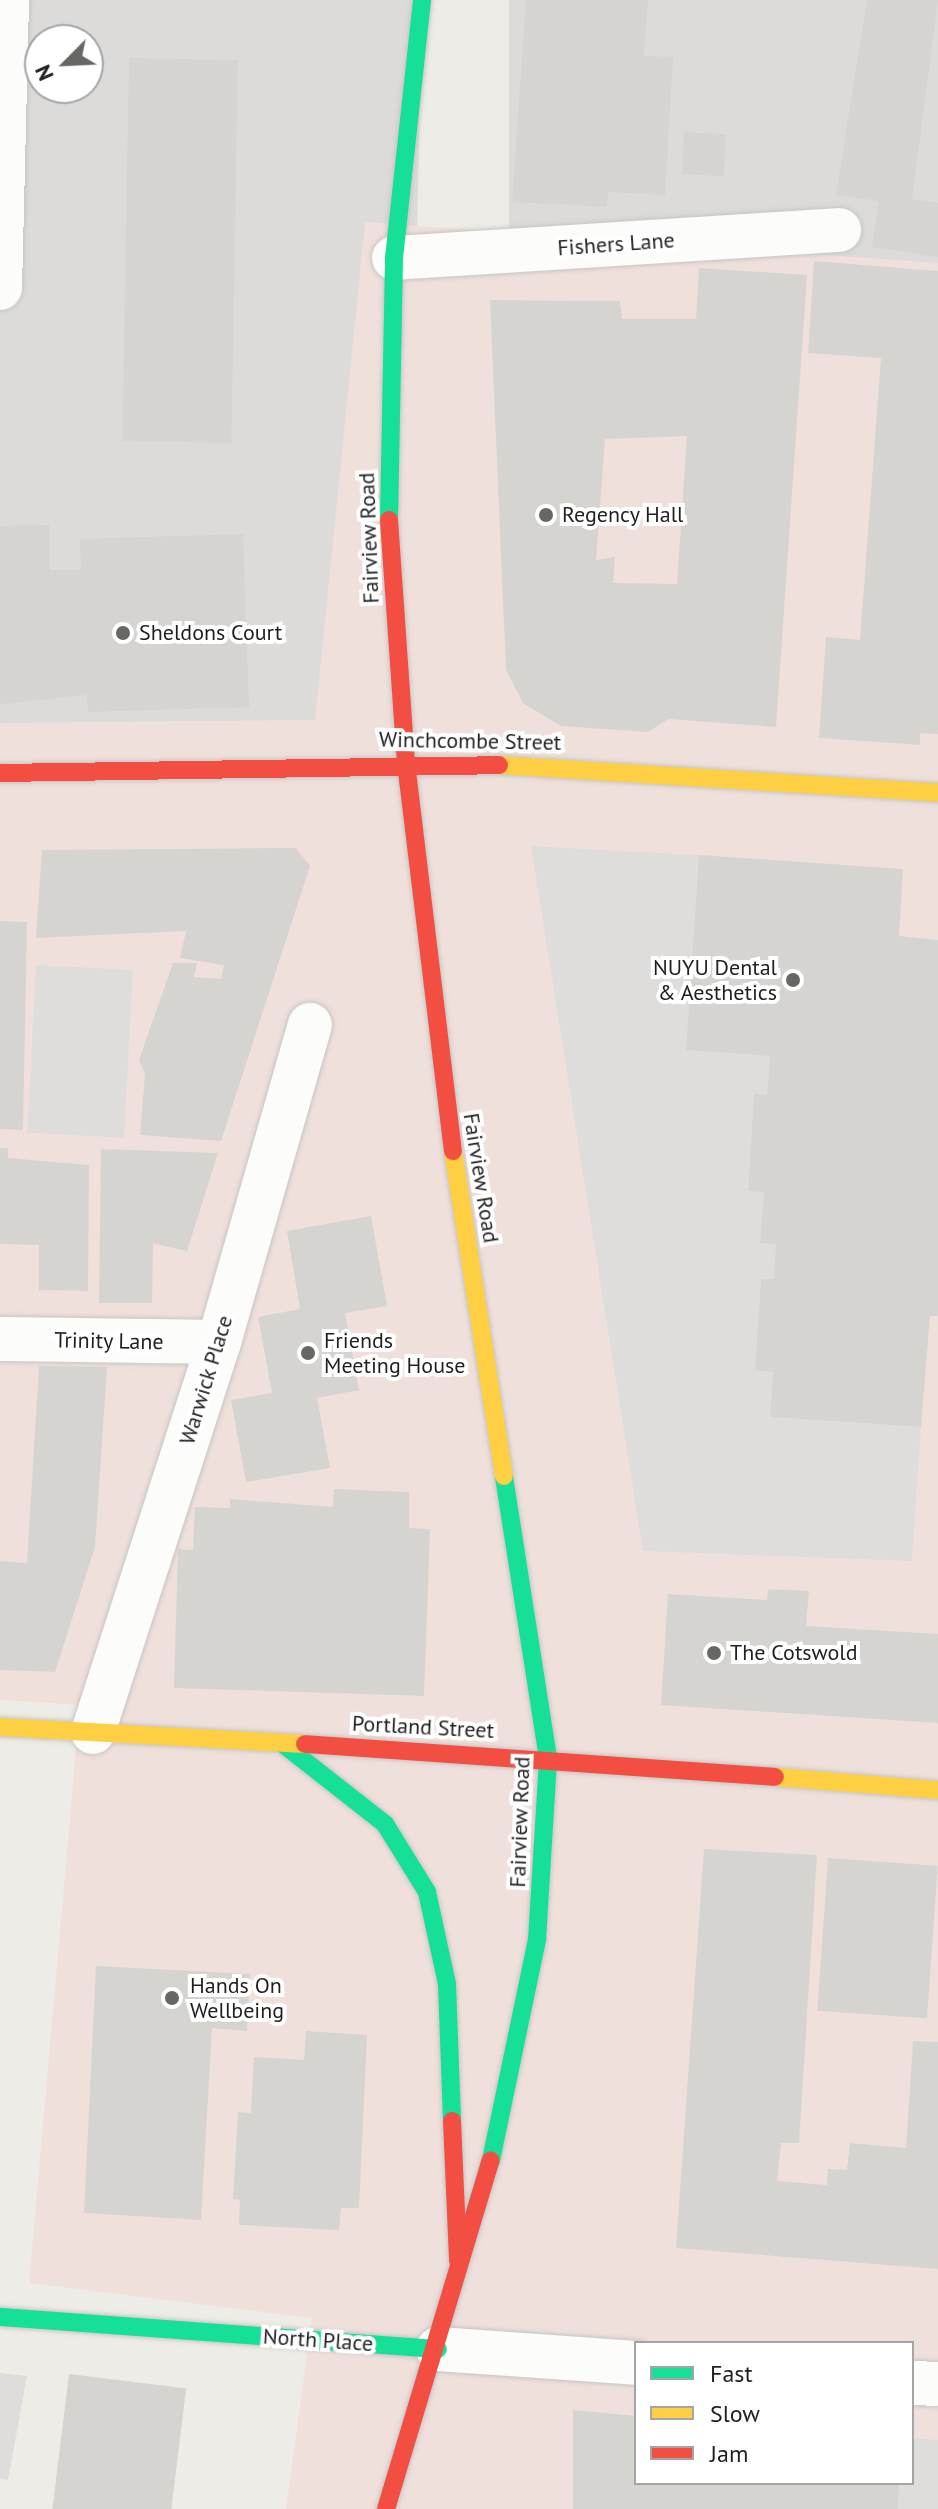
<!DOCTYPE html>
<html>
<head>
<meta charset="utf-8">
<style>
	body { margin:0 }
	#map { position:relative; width:938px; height:2509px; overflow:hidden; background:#edece7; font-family:"PT Sans",sans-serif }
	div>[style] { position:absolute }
	.residential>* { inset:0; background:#dcdbd9; transform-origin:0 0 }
	.commercial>* { inset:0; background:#f0e0dc }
	.parking>* { inset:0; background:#dedddb; transform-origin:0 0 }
	.building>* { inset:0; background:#d5d4d0; transform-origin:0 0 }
	.roads { filter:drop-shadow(0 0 2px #c6c6c3) drop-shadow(0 0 2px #c6c6c3) }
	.street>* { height:44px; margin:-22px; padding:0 22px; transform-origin:22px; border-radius:22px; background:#fcfcfb }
	.fast>* { height:18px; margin:-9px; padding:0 9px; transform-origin:9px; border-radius:9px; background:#16e098 }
	.slow>* { height:18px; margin:-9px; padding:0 9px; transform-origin:9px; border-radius:9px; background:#ffcf43 }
	.jam>* { height:18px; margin:-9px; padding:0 9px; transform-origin:9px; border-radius:9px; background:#f24e42 }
	.dots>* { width:22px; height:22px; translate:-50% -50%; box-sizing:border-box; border:4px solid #fff; border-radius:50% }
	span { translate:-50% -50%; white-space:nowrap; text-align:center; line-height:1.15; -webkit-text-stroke:8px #fff; paint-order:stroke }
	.street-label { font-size:22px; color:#1f1f1f }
	.poi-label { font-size:22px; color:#1f1f1f }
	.left { translate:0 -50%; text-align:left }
	.right { translate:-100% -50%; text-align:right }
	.legend { position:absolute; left:634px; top:2341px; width:280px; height:144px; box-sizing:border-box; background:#fff; border:2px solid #a5a5a5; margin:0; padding:10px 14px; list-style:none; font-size:24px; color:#1f1f1f }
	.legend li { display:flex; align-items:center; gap:16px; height:40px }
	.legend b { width:40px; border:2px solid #a5a5a5 }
	.north { position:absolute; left:24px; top:24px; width:80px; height:80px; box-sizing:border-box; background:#fff; border:2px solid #a5a5a5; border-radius:50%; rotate:246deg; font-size:22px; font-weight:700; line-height:32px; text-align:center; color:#1f1f1f }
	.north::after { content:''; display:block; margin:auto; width:28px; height:36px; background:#676765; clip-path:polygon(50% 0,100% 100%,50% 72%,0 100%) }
</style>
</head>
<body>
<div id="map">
	<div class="residential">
		<i style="clip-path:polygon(evenodd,0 0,422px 0,406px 763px,0 773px,0 0,40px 40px,88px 40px,88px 88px,40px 88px,40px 40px)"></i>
		<i style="left:509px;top:0;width:429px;height:267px"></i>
	</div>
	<div class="commercial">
		<i style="clip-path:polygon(evenodd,365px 222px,938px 263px,938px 2509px,286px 2509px,312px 2318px,29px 2283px,80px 1705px,0 1700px,0 723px,315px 720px,365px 222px,636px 2343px,912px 2343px,912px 2483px,636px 2483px,636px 2343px)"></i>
	</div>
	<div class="parking">
		<i style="clip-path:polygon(531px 846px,699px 855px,686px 1050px,770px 1056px,767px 1095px,754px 1095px,748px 1190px,764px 1192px,760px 1243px,776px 1244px,774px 1279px,761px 1279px,755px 1370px,773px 1372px,770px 1417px,921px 1427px,912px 1561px,643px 1551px)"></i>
		<i style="left:36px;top:965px;width:97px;height:168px;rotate:3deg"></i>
		<i style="clip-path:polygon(0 2373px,27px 2376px,8px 2480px,0 2479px)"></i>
		<i style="clip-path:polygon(912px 2438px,938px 2440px,938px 2509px,898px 2509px,899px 2483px,912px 2483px)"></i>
	</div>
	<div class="building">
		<i style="clip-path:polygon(526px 0,648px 0,644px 56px,673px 57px,665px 195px,608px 192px,607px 207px,512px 202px)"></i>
		<i style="clip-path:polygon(867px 0,938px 0,912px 199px,938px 203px,938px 257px,872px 247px,879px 201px,836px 195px)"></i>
		<i style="left:129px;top:58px;width:109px;height:383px;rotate:1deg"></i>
		<i style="left:684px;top:132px;width:42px;height:42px;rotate:3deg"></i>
		<i style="clip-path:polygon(814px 261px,938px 271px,938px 734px,920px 733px,920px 745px,819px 738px,826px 637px,860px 640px,881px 358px,808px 353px)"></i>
		<i style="clip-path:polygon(evenodd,699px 268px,807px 275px,776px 727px,668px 719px,648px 732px,561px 726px,523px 703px,506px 670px,490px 300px,620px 301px,622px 319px,696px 319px,699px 268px,687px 436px,677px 584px,613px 583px,615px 557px,596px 560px,605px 439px,687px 436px)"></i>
		<i style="clip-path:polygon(49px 525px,50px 570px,81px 570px,80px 539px,243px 534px,249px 707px,88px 712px,87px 695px,0 704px,0 526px)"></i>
		<i style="clip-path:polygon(296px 848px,310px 866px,221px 1141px,140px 1135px,145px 1074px,139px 1060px,173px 963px,197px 963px,194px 977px,221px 979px,224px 965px,180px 958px,186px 931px,36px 938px,42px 850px)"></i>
		<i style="clip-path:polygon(699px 855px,903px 869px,899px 936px,938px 940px,938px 1316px,930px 1316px,921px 1427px,770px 1417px,773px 1372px,755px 1370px,761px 1279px,774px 1279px,776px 1244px,760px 1243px,764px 1192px,748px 1191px,754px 1094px,767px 1095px,770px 1056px,686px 1050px)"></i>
		<i style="clip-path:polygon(0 921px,27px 922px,23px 1130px,0 1129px)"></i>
		<i style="clip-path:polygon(0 1148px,8px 1148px,8px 1158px,89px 1165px,88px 1291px,39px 1290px,39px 1245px,0 1244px)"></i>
		<i style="clip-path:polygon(101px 1149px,218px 1153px,187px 1251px,153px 1243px,152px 1303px,99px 1303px)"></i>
		<i style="clip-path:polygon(371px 1216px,387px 1306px,345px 1313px,359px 1390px,317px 1398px,330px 1468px,246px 1482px,231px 1400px,272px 1393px,258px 1317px,300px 1309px,287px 1231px)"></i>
		<i style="clip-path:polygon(39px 1366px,107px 1367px,95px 1547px,55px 1672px,0 1670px,0 1561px,27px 1563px)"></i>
		<i style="clip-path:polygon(334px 1489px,409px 1492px,409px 1528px,430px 1529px,424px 1696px,174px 1688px,178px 1549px,193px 1550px,195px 1507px,230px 1508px,230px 1499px,333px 1507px)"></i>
		<i style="clip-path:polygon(768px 1589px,809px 1591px,806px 1626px,938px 1634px,938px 1723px,661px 1705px,668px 1594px,767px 1600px)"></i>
		<i style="clip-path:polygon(704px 1849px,817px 1855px,799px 2143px,781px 2143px,777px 2181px,827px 2185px,828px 2169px,847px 2170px,850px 2143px,906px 2148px,913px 2041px,938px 2042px,938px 2269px,676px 2248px)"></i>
		<i style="left:828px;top:1858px;width:110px;height:153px;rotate:4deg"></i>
		<i style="clip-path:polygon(96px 1966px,250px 1974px,247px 2031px,212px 2028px,201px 2220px,84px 2213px)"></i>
		<i style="clip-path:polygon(306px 2031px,367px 2035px,359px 2208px,341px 2208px,339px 2230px,239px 2225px,240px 2200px,233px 2199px,238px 2112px,251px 2113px,254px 2057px,304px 2060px)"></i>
		<i style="left:69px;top:2374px;width:118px;height:136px;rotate:7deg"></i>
		<i style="clip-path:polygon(573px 2410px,636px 2416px,636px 2483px,899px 2483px,898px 2509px,573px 2509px)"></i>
	</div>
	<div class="roads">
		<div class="street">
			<i style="left:394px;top:258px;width:446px;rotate:-3.6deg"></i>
			<i style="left:0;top:288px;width:288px;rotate:-88.6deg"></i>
			<i style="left:0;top:1339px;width:219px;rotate:0.8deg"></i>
			<i style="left:93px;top:1732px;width:410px;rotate:-72.1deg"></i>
			<i style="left:219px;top:1342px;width:330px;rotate:-74deg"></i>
			<i style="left:438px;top:2349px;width:198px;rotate:4deg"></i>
			<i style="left:912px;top:2383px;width:26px;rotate:2deg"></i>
		</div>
		<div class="fast">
			<i style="left:389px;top:520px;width:262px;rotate:-88.9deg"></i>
			<i style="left:394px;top:258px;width:260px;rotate:-83.8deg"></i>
			<i style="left:283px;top:1744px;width:130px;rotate:38.1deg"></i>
			<i style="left:385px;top:1824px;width:80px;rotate:58.3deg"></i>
			<i style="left:427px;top:1892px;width:94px;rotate:77.7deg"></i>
			<i style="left:447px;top:1984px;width:137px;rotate:87.9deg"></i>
			<i style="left:491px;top:2160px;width:225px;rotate:-78.2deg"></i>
			<i style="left:537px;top:1940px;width:182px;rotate:-86.5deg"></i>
			<i style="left:548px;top:1758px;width:285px;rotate:-98.9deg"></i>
			<i style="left:0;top:2317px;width:439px;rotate:4.2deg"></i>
		</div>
		<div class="slow">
			<i style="left:499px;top:765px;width:440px;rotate:3.6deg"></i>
			<i style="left:453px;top:1151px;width:329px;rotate:81.1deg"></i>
			<i style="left:0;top:1727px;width:305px;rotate:3.2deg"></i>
			<i style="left:775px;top:1777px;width:164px;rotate:4.6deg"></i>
		</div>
		<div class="jam">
			<i style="left:389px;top:520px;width:244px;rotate:86deg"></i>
			<i style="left:406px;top:763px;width:391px;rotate:83.1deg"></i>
			<i style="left:0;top:773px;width:499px;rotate:-0.9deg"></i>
			<i style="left:305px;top:1744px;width:471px;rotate:4deg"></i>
			<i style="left:452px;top:2121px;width:140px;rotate:87.5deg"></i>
			<i style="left:386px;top:2509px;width:364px;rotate:-73.3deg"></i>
		</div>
	</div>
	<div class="dots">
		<i style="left:546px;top:515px;background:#676765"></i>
		<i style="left:123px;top:633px;background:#676765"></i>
		<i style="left:793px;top:980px;background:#676765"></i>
		<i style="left:308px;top:1353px;background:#676765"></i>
		<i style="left:714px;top:1653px;background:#676765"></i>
		<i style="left:172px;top:1998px;background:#676765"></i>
	</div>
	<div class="street-label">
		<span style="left:616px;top:244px;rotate:-4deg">Fishers Lane</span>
		<span style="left:369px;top:538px;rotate:-92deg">Fairview Road</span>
		<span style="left:470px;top:741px;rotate:1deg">Winchcombe Street</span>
		<span style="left:481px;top:1178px;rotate:81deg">Fairview Road</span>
		<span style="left:109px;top:1341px;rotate:1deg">Trinity Lane</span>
		<span style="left:206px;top:1380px;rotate:-73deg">Warwick Place</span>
		<span style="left:423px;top:1727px;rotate:3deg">Portland Street</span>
		<span style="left:520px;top:1822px;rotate:-88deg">Fairview Road</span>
		<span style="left:318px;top:2340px;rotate:4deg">North Place</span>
	</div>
	<div class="poi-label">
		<span class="left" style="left:562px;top:515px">Regency Hall</span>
		<span class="left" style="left:139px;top:633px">Sheldons Court</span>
		<span class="right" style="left:777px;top:980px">NUYU Dental<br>&amp; Aesthetics</span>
		<span class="left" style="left:324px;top:1353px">Friends<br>Meeting House</span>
		<span class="left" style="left:730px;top:1653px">The Cotswold</span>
		<span class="left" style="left:190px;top:1998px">Hands On<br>Wellbeing</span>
	</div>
	<ul class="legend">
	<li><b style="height:10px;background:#16e098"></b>Fast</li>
	<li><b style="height:10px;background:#ffcf43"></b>Slow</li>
	<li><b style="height:10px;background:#f24e42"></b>Jam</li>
	</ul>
	<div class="north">N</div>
</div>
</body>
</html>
